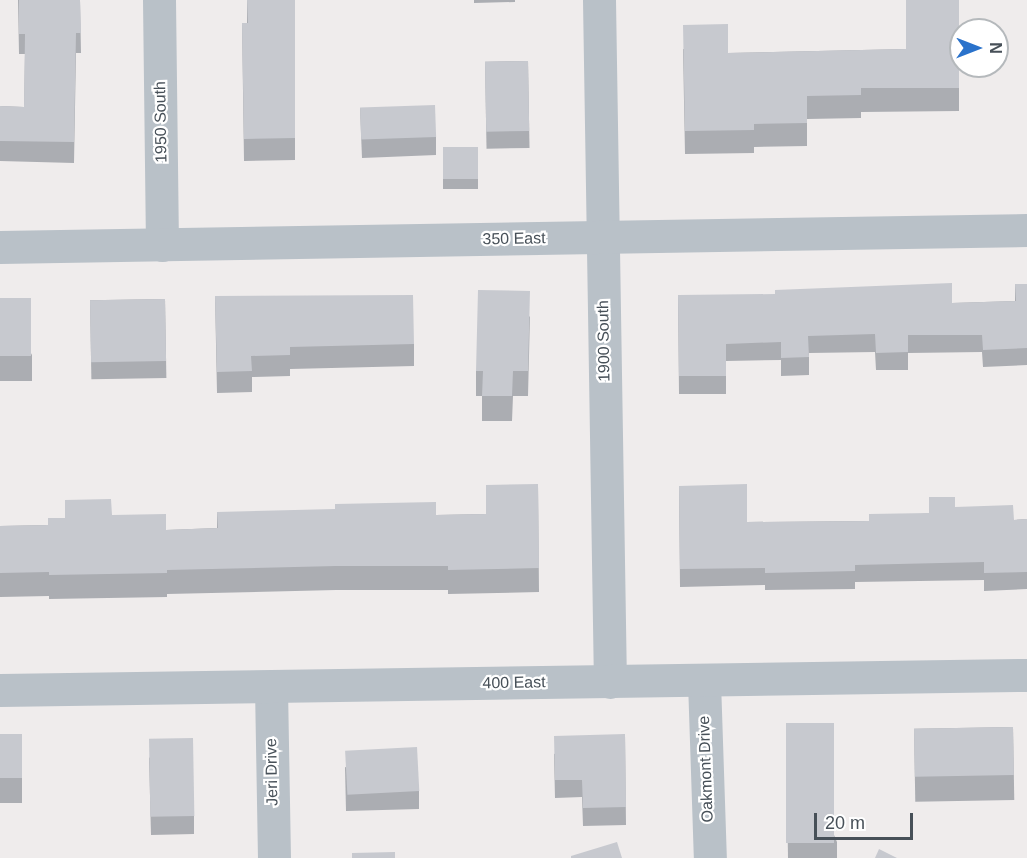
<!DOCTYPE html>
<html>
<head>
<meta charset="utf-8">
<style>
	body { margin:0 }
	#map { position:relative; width:1027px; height:858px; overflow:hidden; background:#efecec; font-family:Arial,sans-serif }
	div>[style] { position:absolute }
	.minor>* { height:33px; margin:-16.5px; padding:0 16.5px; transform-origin:16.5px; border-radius:16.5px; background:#b9c1c8 }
	.wall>* { inset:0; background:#abadb2; transform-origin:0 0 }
	.building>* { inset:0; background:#c7c9cf; transform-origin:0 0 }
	span { translate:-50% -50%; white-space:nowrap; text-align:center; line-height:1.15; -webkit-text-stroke:4.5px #fff; paint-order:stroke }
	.street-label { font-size:16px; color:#475058 }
	.north { position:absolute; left:949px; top:18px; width:60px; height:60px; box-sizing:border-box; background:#fff; border:2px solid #b5b9bc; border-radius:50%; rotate:90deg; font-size:16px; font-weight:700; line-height:24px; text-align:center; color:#475058 }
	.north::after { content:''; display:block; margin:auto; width:21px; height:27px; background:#2a72cb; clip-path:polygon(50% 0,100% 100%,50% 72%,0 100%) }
	.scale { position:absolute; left:814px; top:813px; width:99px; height:27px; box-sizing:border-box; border:3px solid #475058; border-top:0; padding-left:8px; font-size:18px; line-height:21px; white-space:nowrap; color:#475058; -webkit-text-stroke:4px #fff; paint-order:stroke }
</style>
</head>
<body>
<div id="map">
	<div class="minor">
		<i style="left:159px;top:0;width:245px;rotate:89.3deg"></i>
		<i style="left:599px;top:0;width:682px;rotate:89.08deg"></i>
		<i style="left:0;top:247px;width:1027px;rotate:-0.95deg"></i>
		<i style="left:704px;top:681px;width:177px;rotate:88.1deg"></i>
		<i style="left:271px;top:687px;width:171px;rotate:89deg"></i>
		<i style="left:0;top:690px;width:1027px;rotate:-0.84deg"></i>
	</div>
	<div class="wall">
		<i style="clip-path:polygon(18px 0,80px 0,81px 53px,76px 53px,74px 163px,0 161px,0 106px,24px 107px,25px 54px,19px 54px)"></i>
		<i style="clip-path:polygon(247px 0,295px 0,295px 160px,244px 161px,242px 23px,247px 23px)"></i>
		<i style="clip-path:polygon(474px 0,515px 0,515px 2px,474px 3px)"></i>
		<i style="clip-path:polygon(959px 0,959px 111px,861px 112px,861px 118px,807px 119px,807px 146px,754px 147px,754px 153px,685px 154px,683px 49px,728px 53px,906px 49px)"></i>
		<i style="left:528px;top:61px;width:87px;height:43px;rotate:89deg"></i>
		<i style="clip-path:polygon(360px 108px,436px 137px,436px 155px,362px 158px)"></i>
		<i style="left:443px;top:147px;width:35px;height:42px"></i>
		<i style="clip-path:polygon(1015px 284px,1027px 284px,1027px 365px,983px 367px,982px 352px,908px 353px,908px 370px,876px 370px,875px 352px,809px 353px,809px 375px,781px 376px,781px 360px,726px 361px,726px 394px,679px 394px,678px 295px,952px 303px,1015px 301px)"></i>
		<i style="clip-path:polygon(215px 296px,414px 344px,414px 366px,290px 369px,290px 376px,252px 377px,252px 392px,217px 393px)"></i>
		<i style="clip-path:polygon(0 298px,32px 355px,32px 381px,0 381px)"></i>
		<i style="left:165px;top:299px;width:79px;height:75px;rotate:89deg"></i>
		<i style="clip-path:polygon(530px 316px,528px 396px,513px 396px,512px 421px,482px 421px,482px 396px,476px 396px,476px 371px)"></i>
		<i style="clip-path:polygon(538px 484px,539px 592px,448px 594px,448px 590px,336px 590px,167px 594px,167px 597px,49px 599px,49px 596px,0 597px,0 526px,48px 525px,65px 518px,65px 500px,112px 515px,166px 530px,217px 528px,217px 512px,436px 515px,486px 514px)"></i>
		<i style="clip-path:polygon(679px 486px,747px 522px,869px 521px,929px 513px,955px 507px,1014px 520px,1027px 519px,1027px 589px,984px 591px,984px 580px,855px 582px,855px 589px,765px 590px,765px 585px,680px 587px)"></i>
		<i style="clip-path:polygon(786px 723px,837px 842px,837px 858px,788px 858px)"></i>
		<i style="left:1013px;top:727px;width:73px;height:99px;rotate:89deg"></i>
		<i style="left:0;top:734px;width:22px;height:69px"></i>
		<i style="clip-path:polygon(625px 734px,626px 825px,583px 826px,582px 797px,555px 798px,554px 754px)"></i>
		<i style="clip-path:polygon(149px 757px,194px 816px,194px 834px,151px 835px)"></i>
		<i style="clip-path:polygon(345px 767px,419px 791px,419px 809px,346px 811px)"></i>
	</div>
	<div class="building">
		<i style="clip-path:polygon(19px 0,80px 0,81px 33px,76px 33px,74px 142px,0 141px,0 106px,24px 107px,25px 34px,19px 34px)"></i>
		<i style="clip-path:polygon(247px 0,295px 0,295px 138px,244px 139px,242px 23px,248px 23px)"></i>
		<i style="clip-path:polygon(906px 0,959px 0,959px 88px,861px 88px,861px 95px,807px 96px,807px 123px,754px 124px,754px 130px,685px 131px,683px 25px,728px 24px,728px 53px,906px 49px)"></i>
		<i style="left:528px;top:61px;width:70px;height:43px;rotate:89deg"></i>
		<i style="left:435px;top:105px;width:32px;height:75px;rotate:88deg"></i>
		<i style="left:443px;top:147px;width:35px;height:32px"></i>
		<i style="clip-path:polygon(952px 283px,952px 303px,1016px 301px,1015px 284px,1027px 284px,1027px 348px,983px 350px,982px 335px,908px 335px,908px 352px,876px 353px,875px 334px,808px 336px,809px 357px,781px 358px,781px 342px,726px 344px,726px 376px,679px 376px,678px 295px,775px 294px,775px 290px)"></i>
		<i style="clip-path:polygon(478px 290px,530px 291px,528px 371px,513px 371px,512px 396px,482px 396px,483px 371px,476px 371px)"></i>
		<i style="clip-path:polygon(413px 295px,414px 344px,290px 347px,290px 355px,251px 356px,252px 371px,217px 372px,215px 296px)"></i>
		<i style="left:0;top:298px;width:31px;height:58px"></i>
		<i style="left:165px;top:299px;width:62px;height:75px;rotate:89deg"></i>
		<i style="clip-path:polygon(538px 484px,539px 568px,448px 570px,448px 566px,336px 566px,167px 570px,167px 573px,49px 575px,49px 572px,0 573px,0 526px,48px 525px,48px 518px,65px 518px,65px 500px,111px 499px,112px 515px,166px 514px,166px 530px,218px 528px,217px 512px,335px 509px,335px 504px,436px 502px,436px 515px,486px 514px,486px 485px)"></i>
		<i style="clip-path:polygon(747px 484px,747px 522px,869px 521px,869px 514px,929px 513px,929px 497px,955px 497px,955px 507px,1013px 505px,1014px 520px,1027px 519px,1027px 572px,984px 573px,984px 562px,855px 565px,855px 571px,765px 573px,765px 568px,680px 569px,679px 486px)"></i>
		<i style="left:786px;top:723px;width:48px;height:120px"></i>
		<i style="left:1013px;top:727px;width:48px;height:99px;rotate:89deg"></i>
		<i style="left:0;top:734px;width:22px;height:44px"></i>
		<i style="clip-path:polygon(625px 734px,626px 807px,583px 808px,582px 780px,555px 780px,554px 736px)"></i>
		<i style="left:193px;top:738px;width:78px;height:44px;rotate:89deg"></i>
		<i style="left:417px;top:747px;width:44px;height:72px;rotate:87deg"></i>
		<i style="clip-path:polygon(617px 842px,622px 858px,571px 858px,571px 856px)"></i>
		<i style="clip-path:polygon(879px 849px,897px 858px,875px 858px)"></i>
		<i style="clip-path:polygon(395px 852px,395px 858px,352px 858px,352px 853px)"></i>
	</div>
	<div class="street-label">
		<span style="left:161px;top:122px;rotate:-91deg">1950 South</span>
		<span style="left:514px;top:239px;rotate:-1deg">350 East</span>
		<span style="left:604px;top:341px;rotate:-91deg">1900 South</span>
		<span style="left:514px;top:683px;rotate:-1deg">400 East</span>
		<span style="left:706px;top:769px;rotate:-92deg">Oakmont Drive</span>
		<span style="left:272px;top:772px;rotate:-91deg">Jeri Drive</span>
	</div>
	<div class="north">N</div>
	<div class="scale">20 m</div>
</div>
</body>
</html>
